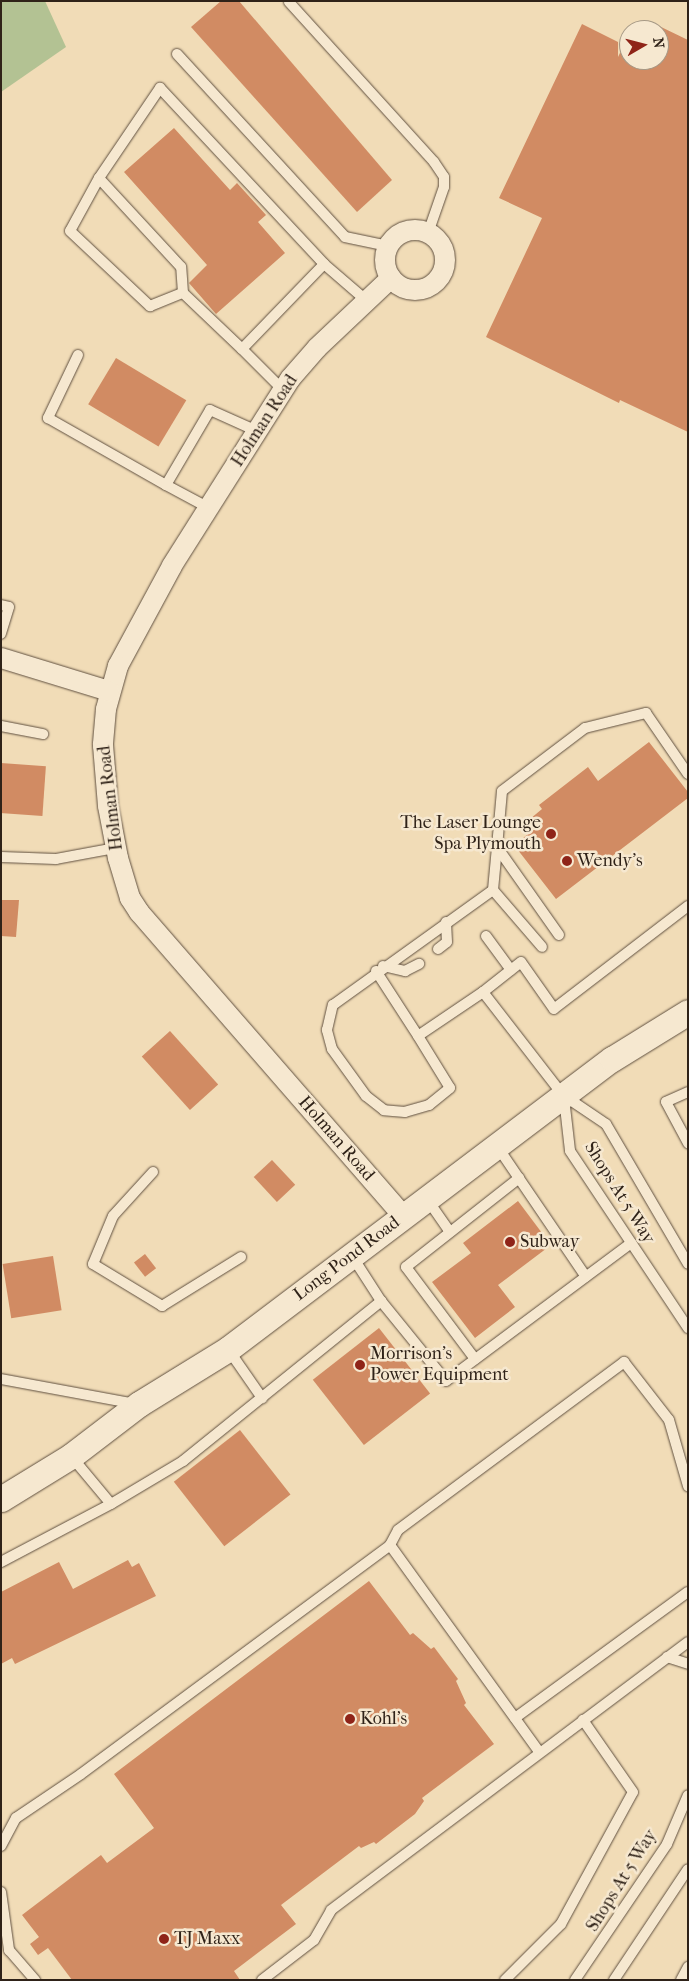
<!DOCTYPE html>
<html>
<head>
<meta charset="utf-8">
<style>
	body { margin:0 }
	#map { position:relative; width:689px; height:1981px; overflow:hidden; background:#f1dcb7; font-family:"IM FELL French Canon",serif }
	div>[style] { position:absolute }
	.green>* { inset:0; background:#b3c293 }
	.building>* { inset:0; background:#d18b63; transform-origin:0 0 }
	.roads { filter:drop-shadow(0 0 1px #605040) drop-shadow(0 0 1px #605040) }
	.service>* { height:10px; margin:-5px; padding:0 5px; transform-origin:5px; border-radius:5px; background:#f6e8d0 }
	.minor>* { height:20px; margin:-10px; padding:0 10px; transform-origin:10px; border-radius:10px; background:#f6e8d0 }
	.minor>.ring { margin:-10px; padding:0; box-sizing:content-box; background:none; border:20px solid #f6e8d0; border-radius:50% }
	.tertiary>* { height:25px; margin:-12.5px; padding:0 12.5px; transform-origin:12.5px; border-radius:12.5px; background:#f6e8d0 }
	.dots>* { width:14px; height:14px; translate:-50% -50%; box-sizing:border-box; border:2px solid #f6e8d0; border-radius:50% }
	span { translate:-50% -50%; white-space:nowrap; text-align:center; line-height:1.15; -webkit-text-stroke:5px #f6e8d0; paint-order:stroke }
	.street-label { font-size:18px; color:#2f2218 }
	.poi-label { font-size:18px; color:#2f2218 }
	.right { translate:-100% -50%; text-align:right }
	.left { translate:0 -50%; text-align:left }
	.frame { position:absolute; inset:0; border:2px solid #2f2218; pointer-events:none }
	.north { position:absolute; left:619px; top:20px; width:50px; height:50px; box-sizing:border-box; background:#f6e8d0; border:1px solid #a69986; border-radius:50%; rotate:82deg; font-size:14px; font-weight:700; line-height:20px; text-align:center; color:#2f2218 }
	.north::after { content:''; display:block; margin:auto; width:18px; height:22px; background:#8f2418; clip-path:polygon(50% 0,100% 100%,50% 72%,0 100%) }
</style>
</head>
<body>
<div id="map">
	<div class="green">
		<i style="clip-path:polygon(1px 1px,45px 1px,66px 47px,1px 92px)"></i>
	</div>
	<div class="building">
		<i style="clip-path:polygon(221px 1px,239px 1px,392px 180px,357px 212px,191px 27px)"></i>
		<i style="clip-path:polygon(582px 24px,618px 42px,618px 57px,629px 35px,629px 60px,659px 60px,659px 26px,688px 40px,688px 432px,620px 400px,619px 403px,486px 337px,542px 218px,499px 198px)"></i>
		<i style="clip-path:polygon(174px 128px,230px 190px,237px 183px,266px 215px,258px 222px,285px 253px,216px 314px,189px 283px,207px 265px,124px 172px)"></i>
		<i style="left:116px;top:358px;width:82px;height:54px;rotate:31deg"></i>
		<i style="clip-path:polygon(649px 742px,688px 792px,688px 798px,556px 899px,514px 845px,536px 828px,530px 819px,542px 809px,539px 805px,588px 767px,598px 781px)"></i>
		<i style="left:1px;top:763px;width:45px;height:50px;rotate:4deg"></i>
		<i style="clip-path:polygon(1px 900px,19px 900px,16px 937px,1px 936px)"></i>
		<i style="left:170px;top:1031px;width:72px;height:38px;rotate:48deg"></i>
		<i style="left:272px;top:1160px;width:34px;height:25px;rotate:47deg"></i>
		<i style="clip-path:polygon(518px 1201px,551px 1245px,498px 1285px,515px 1307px,475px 1338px,432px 1282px,471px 1253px,463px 1243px)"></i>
		<i style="left:145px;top:1254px;width:18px;height:14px;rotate:52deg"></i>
		<i style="left:53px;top:1256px;width:55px;height:51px;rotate:81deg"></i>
		<i style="left:379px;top:1328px;width:83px;height:84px;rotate:52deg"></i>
		<i style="left:240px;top:1430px;width:82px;height:84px;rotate:52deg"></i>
		<i style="clip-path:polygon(128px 1560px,132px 1567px,139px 1563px,156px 1596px,15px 1664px,12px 1658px,1px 1664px,1px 1592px,59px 1562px,73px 1589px)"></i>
		<i style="clip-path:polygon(369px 1581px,410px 1635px,413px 1633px,431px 1649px,434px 1647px,458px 1679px,456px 1681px,466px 1703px,464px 1705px,494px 1744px,422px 1798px,424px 1801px,415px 1814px,376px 1844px,374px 1842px,361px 1848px,359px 1846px,281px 1905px,296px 1924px,234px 1971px,240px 1980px,72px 1980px,48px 1948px,38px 1955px,30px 1944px,39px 1937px,22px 1915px,101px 1855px,107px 1863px,154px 1828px,114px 1774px)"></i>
	</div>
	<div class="roads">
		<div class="service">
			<i style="left:289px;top:2px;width:216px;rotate:47.8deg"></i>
			<i style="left:434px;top:162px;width:18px;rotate:56deg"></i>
			<i style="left:444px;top:177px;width:10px;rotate:90deg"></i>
			<i style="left:444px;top:187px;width:49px;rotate:109.2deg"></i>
			<i style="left:177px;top:54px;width:248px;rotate:47.4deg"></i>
			<i style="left:345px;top:237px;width:44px;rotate:11.8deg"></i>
			<i style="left:99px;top:178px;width:60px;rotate:118.7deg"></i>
			<i style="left:70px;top:231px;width:110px;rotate:43.2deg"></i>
			<i style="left:150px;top:306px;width:35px;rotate:-22deg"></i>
			<i style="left:242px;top:349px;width:81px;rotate:-136.5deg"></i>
			<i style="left:183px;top:293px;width:26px;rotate:-94deg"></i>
			<i style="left:181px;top:267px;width:121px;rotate:-132.7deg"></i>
			<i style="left:99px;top:178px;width:109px;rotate:-55.9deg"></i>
			<i style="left:160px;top:88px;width:241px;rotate:47deg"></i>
			<i style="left:78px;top:355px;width:70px;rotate:115.5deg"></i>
			<i style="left:48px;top:418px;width:136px;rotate:29.6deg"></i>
			<i style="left:283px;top:390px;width:58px;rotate:-135deg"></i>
			<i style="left:242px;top:349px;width:118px;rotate:-46deg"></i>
			<i style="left:324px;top:264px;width:58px;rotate:40.8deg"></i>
			<i style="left:209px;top:508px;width:49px;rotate:-151.9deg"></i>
			<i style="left:166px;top:485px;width:87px;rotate:-59.6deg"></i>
			<i style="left:210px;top:410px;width:51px;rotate:24.1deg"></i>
			<i style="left:1px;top:605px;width:8px;rotate:14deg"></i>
			<i style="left:9px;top:607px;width:28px;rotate:107deg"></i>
			<i style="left:1px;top:726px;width:43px;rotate:10.8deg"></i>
			<i style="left:1px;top:857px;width:55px;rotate:2.1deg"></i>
			<i style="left:56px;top:859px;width:60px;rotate:-10.6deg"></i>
			<i style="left:493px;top:890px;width:43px;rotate:-84.7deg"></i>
			<i style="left:688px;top:906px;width:169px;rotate:142.5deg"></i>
			<i style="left:554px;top:1009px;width:57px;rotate:-125.1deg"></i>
			<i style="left:521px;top:962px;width:48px;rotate:141.7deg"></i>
			<i style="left:483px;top:992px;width:130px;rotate:52.2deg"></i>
			<i style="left:563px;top:1095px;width:52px;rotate:34deg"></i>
			<i style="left:606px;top:1124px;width:162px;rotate:59.6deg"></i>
			<i style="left:559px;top:935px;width:108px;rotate:-125.2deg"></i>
			<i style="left:497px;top:847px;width:56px;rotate:-84.9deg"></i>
			<i style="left:502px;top:791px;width:104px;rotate:-37.2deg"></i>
			<i style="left:585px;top:728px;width:63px;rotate:-13.8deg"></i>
			<i style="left:646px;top:713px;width:74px;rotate:55.5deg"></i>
			<i style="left:486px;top:936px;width:42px;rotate:53.7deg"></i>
			<i style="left:438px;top:949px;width:11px;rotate:-38deg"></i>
			<i style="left:447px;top:942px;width:20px;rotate:-93deg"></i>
			<i style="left:383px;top:966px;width:23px;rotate:13deg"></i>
			<i style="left:405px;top:971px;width:16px;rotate:-27deg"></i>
			<i style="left:376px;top:971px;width:77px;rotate:57.1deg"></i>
			<i style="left:483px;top:992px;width:78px;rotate:145.9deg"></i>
			<i style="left:418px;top:1036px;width:61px;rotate:58.4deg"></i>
			<i style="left:450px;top:1088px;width:27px;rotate:141deg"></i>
			<i style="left:429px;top:1105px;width:25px;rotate:164deg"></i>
			<i style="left:405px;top:1112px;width:21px;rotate:-175deg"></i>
			<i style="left:384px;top:1110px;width:23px;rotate:-142deg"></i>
			<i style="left:366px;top:1096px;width:58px;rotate:-125.9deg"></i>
			<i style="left:332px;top:1049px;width:20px;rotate:-105deg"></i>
			<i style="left:327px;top:1030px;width:26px;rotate:-77deg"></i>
			<i style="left:333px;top:1005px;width:197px;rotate:-35.7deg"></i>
			<i style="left:493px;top:890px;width:75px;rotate:49.3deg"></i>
			<i style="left:688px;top:1092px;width:24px;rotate:156deg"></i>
			<i style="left:666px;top:1102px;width:47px;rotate:61.8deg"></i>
			<i style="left:564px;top:1098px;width:53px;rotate:83.5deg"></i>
			<i style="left:570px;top:1151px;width:213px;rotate:56.3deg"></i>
			<i style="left:497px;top:1146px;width:158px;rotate:55.8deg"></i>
			<i style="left:153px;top:1172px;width:59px;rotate:132.3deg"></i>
			<i style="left:113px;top:1216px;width:52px;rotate:112.6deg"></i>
			<i style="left:93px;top:1264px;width:81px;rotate:31.3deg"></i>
			<i style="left:162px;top:1306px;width:93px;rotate:-31.8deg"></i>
			<i style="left:427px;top:1199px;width:40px;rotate:55.1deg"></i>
			<i style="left:352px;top:1256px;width:54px;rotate:57.2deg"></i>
			<i style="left:381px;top:1301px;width:103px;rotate:50.9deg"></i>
			<i style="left:446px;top:1381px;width:231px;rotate:-36.7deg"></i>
			<i style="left:228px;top:1349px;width:60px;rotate:55.2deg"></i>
			<i style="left:475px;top:1359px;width:115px;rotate:-126.9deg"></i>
			<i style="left:406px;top:1267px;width:144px;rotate:-38.2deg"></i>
			<i style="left:1px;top:1379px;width:137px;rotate:10.5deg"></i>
			<i style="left:71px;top:1456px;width:62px;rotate:50.2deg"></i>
			<i style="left:111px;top:1504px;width:84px;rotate:-30.8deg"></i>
			<i style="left:183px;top:1461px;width:255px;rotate:-38.9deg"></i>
			<i style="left:390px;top:1545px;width:17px;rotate:-62deg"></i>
			<i style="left:398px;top:1530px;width:282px;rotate:-36.6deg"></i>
			<i style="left:624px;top:1362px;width:73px;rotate:52.2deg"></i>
			<i style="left:669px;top:1420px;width:69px;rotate:73.9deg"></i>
			<i style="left:1px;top:1562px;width:124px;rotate:-27.8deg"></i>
			<i style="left:667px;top:1657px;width:22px;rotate:18deg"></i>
			<i style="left:515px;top:1718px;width:214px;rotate:-36.1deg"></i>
			<i style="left:1px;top:1846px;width:32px;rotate:-62deg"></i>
			<i style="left:16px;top:1818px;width:78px;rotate:-34.1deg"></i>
			<i style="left:81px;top:1774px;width:385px;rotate:-36.5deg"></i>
			<i style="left:390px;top:1545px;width:256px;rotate:54.2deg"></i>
			<i style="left:1px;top:1892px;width:59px;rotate:82.1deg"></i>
			<i style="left:9px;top:1950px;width:40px;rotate:49deg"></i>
			<i style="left:262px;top:1980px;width:66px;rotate:-37.6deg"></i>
			<i style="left:314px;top:1940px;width:34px;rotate:-60deg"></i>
			<i style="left:331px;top:1910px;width:446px;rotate:-36.9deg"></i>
			<i style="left:505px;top:1980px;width:79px;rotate:-45deg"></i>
			<i style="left:561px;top:1924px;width:150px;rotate:-61.4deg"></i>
			<i style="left:633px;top:1792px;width:88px;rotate:-124.8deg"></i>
			<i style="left:575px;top:1980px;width:164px;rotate:-55.9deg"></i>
			<i style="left:667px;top:1844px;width:53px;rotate:-66.8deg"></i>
			<i style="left:614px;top:1980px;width:133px;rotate:-56.3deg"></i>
			<i style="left:681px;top:1980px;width:15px;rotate:-62deg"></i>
		</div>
		<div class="minor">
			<i class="ring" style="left:385px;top:230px;width:40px;height:40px"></i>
			<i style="left:391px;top:278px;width:102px;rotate:136.6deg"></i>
			<i style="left:317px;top:348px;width:41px;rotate:131.1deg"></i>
			<i style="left:290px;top:379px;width:221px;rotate:122.3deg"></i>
			<i style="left:172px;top:566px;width:114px;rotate:118.4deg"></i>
			<i style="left:118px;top:666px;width:45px;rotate:105.6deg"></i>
			<i style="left:106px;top:709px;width:36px;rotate:95deg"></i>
			<i style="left:103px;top:745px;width:61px;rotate:85.3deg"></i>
			<i style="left:108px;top:806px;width:53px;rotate:79.1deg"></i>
			<i style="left:118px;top:858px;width:42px;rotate:73.3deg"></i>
			<i style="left:130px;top:898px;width:17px;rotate:57deg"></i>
			<i style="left:139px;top:912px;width:403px;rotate:49deg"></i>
			<i style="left:1px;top:658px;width:113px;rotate:17deg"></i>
		</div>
		<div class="tertiary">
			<i style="left:1px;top:1499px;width:82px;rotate:-31.6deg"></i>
			<i style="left:71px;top:1456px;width:86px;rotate:-37.4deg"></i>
			<i style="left:139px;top:1404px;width:105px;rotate:-31.7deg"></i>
			<i style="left:228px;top:1349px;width:481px;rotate:-37.1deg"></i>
			<i style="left:612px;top:1059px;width:89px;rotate:-31.7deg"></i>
		</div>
	</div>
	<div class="dots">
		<i style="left:551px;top:834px;background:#8f2418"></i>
		<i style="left:567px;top:861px;background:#8f2418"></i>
		<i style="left:510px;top:1242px;background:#8f2418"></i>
		<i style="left:360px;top:1365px;background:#8f2418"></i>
		<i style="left:350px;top:1719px;background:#8f2418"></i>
		<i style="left:164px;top:1939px;background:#8f2418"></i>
	</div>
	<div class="street-label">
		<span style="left:265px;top:421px;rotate:-57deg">Holman Road</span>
		<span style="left:111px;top:798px;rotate:-97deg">Holman Road</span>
		<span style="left:336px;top:1139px;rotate:49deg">Holman Road</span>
		<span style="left:619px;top:1193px;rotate:58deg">Shops At 5 Way</span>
		<span style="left:347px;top:1259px;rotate:-37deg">Long Pond Road</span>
		<span style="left:622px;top:1881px;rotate:-58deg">Shops At 5 Way</span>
	</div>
	<div class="poi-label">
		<span class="right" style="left:541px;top:834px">The Laser Lounge<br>Spa Plymouth</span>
		<span class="left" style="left:577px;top:861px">Wendy's</span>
		<span class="left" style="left:520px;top:1242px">Subway</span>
		<span class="left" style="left:370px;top:1365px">Morrison's<br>Power Equipment</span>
		<span class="left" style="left:360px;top:1719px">Kohl's</span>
		<span class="left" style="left:174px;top:1939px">TJ Maxx</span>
	</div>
	<div class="frame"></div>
	<div class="north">N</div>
</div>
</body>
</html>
